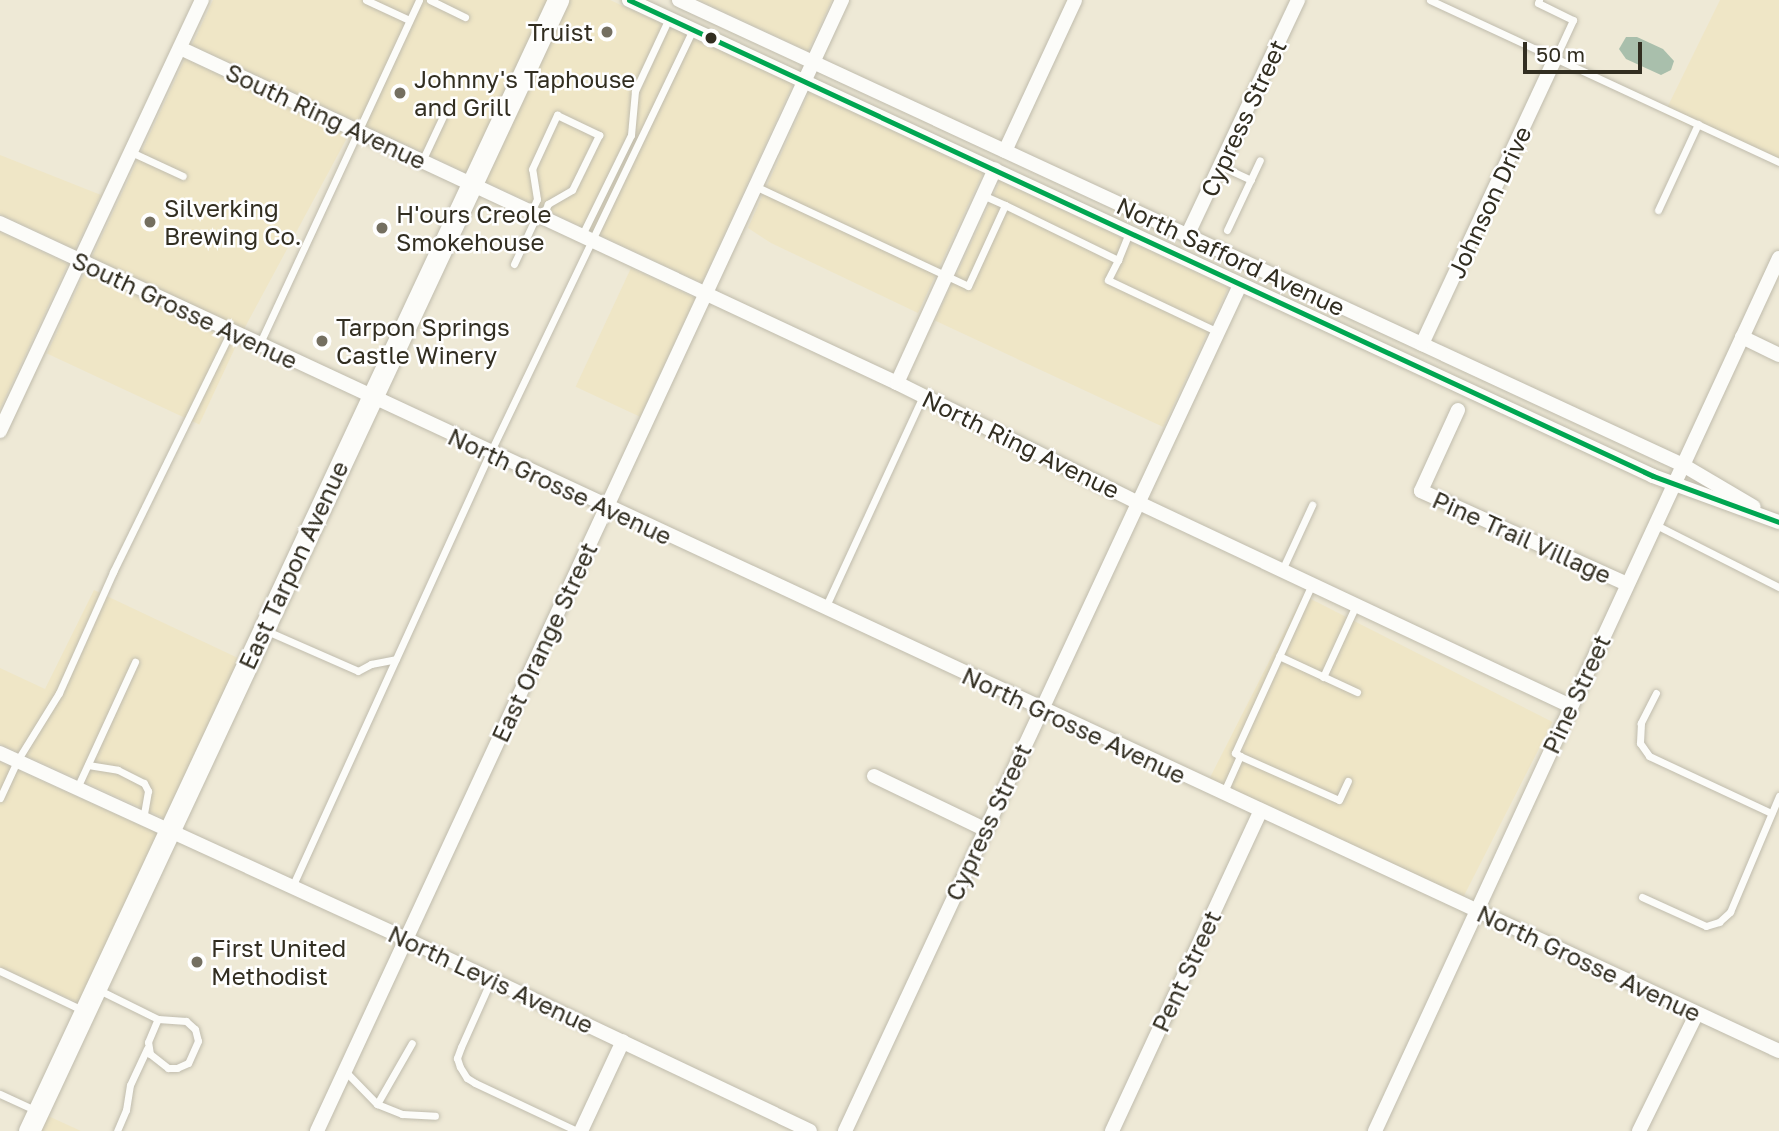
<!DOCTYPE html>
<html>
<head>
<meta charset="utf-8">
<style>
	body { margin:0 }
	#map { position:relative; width:1779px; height:1131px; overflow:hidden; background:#eee9d6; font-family:"Golos Text",sans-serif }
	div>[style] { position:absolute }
	.built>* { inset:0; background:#efe6c6; transform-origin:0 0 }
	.water>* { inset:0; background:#a9bfac }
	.roads { filter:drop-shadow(0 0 2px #c0bcad) drop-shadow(0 0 2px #c0bcad) }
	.lane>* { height:7px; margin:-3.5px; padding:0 3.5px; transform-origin:3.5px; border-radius:3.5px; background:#fcfcf9 }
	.street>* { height:14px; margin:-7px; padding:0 7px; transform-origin:7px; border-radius:7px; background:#fcfcf9 }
	.secondary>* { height:21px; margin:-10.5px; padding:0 10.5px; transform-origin:10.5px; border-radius:10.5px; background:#fcfcf9 }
	.bus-1>* { height:5px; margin:-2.5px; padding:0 2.5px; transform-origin:2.5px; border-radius:2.5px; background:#00a651 }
	.dots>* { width:19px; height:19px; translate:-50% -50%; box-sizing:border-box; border:4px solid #fff; border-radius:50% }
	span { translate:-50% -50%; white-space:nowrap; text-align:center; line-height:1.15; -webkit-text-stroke:5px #fff; paint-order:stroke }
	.poi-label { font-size:24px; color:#322e21 }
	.right { translate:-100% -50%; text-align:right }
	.left { translate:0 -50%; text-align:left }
	.street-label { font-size:24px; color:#322e21 }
	.scale { position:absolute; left:1523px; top:42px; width:119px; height:32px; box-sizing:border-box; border:4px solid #322e21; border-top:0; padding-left:9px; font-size:21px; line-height:24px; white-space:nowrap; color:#322e21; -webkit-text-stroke:5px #fff; paint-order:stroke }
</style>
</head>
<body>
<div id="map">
	<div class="built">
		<i style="clip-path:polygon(213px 0,548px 0,467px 173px,192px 45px)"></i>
		<i style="clip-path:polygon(568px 0,610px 0,793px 84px,702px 283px,484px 181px)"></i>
		<i style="clip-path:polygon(699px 0,832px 0,808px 51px)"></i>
		<i style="clip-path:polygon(1720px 0,1779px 0,1779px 165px,1664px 114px)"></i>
		<i style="clip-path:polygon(185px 59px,357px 140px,348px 136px,244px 329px,92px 257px)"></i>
		<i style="clip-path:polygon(809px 92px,983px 173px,918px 313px,771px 243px,748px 228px)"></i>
		<i style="clip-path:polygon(0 155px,101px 195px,75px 249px,0 214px)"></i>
		<i style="left:1000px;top:181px;width:252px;height:154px;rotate:25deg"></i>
		<i style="clip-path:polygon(0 232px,68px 264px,0 409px)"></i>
		<i style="left:631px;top:268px;width:71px;height:131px;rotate:25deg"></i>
		<i style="left:85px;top:272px;width:168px;height:90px;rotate:25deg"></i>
		<i style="clip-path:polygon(94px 590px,240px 659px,166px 819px,0 744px,0 668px,45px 689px)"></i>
		<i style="left:1303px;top:595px;width:280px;height:207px;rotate:27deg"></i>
		<i style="clip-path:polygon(0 762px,159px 834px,79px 1003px,0 967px)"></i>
		<i style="clip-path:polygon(46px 1115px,81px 1131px,39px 1131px)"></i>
	</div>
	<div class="water">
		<i style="clip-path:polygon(1626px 37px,1637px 37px,1663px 49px,1674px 61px,1671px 70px,1661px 75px,1626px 59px,1619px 49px)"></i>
	</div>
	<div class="roads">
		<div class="lane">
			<i style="left:366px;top:0;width:47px;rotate:24.9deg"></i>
			<i style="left:430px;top:0;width:39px;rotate:26deg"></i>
			<i style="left:1430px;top:0;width:385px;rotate:24.9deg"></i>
			<i style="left:1539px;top:0;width:3px;rotate:108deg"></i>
			<i style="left:1538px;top:3px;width:39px;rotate:26deg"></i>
			<i style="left:1573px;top:20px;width:43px;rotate:114.8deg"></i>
			<i style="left:131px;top:152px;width:57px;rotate:24.8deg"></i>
			<i style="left:422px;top:161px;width:56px;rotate:-64.8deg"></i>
			<i style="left:1221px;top:166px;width:33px;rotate:25deg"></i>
			<i style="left:757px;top:187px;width:233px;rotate:25.1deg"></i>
			<i style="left:968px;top:286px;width:89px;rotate:-65.4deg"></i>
			<i style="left:1005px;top:205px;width:24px;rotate:-156deg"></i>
			<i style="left:1005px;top:205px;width:126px;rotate:26deg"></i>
			<i style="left:1118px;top:260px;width:29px;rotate:-68deg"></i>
			<i style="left:1658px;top:210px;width:95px;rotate:-65.1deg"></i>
			<i style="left:531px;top:212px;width:14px;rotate:-65deg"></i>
			<i style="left:537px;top:199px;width:30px;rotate:-99deg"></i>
			<i style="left:532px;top:169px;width:60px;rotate:-65.2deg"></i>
			<i style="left:557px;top:115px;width:47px;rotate:25.5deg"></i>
			<i style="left:599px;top:135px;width:61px;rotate:116.1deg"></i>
			<i style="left:572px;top:190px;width:28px;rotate:150deg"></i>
			<i style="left:548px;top:204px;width:14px;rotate:115deg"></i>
			<i style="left:1227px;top:230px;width:77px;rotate:-64.8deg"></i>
			<i style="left:582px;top:235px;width:111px;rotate:-63.9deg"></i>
			<i style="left:631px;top:135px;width:44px;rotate:-84.8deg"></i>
			<i style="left:635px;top:91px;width:81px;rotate:-65deg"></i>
			<i style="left:1118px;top:260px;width:22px;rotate:117deg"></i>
			<i style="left:1108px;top:280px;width:122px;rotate:25.3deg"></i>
			<i style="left:514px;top:264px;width:54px;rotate:-64.9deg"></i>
			<i style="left:259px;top:345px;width:380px;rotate:-65.1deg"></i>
			<i style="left:1656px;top:525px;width:138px;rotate:26.8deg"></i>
			<i style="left:1282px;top:570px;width:72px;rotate:-65.2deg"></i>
			<i style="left:825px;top:608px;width:234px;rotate:-65.2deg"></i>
			<i style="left:267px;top:631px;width:99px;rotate:23.7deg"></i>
			<i style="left:358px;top:671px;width:15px;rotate:-28deg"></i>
			<i style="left:371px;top:664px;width:25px;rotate:-11deg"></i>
			<i style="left:1279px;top:656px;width:86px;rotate:24.8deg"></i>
			<i style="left:1323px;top:677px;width:79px;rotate:-65.4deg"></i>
			<i style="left:1656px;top:693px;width:34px;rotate:117deg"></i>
			<i style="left:1641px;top:723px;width:20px;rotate:93deg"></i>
			<i style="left:1640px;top:743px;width:16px;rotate:55deg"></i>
			<i style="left:1649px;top:756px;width:135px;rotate:25deg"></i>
			<i style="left:1240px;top:756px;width:108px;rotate:24deg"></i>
			<i style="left:1339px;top:800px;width:21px;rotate:-65deg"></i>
			<i style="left:88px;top:765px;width:30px;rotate:9deg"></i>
			<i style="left:118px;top:770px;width:29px;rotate:27deg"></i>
			<i style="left:144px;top:783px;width:9px;rotate:63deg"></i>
			<i style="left:148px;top:791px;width:27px;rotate:100deg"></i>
			<i style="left:77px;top:788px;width:139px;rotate:-65.3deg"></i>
			<i style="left:1223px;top:794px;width:42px;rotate:-65.9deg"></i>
			<i style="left:1240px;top:756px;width:6px;rotate:-149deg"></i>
			<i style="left:1235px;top:753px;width:186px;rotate:-65.5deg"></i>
			<i style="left:0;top:798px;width:41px;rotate:-65.3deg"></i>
			<i style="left:17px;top:761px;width:80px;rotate:-58.3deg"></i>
			<i style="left:59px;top:693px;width:133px;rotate:-65.9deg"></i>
			<i style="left:113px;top:572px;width:268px;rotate:-63.9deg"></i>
			<i style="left:292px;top:887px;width:477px;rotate:-65.5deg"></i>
			<i style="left:490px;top:453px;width:469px;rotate:-64.4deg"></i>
			<i style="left:1642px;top:897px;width:70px;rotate:24.4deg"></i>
			<i style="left:1706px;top:926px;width:14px;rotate:-17deg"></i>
			<i style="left:1719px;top:922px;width:15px;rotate:-42deg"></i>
			<i style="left:1730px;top:912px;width:126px;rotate:-67.1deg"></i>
			<i style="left:0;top:971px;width:91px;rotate:25.4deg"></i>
			<i style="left:491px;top:980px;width:73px;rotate:114.1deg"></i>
			<i style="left:461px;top:1047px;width:12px;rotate:110deg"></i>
			<i style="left:457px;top:1058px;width:9px;rotate:72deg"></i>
			<i style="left:460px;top:1067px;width:13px;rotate:58deg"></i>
			<i style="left:467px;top:1078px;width:9px;rotate:32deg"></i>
			<i style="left:475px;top:1083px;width:113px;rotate:25.2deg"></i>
			<i style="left:97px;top:989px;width:68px;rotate:26.2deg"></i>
			<i style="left:158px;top:1019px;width:28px;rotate:4deg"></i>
			<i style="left:186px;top:1021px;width:12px;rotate:42deg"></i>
			<i style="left:195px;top:1029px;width:12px;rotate:76deg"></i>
			<i style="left:198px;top:1041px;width:24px;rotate:114deg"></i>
			<i style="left:188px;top:1063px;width:12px;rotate:156deg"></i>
			<i style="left:177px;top:1068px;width:9px;rotate:180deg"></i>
			<i style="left:168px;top:1068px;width:23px;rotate:-142deg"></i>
			<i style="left:150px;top:1054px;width:12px;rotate:-99deg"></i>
			<i style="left:148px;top:1042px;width:25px;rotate:-67deg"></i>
			<i style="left:345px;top:1071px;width:46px;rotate:45.9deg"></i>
			<i style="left:377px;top:1104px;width:27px;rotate:22deg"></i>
			<i style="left:402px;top:1114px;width:33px;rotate:3deg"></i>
			<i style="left:0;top:1094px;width:41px;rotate:24.7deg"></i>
			<i style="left:377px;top:1104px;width:70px;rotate:-60.2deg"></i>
			<i style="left:117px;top:1131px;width:23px;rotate:-67deg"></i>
			<i style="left:126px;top:1110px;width:25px;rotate:-81deg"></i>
			<i style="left:130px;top:1085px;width:40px;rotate:-65deg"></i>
		</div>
		<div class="street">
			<i style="left:629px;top:0;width:1129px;rotate:24.93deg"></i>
			<i style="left:1653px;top:476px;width:134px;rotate:20.1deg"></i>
			<i style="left:679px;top:0;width:1106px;rotate:24.85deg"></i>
			<i style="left:1683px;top:465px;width:82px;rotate:30.6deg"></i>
			<i style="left:180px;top:48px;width:791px;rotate:25.04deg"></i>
			<i style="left:897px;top:383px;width:270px;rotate:26.4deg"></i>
			<i style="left:1139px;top:503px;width:476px;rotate:25.2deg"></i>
			<i style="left:1005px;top:151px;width:166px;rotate:-65.1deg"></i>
			<i style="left:0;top:223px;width:1962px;rotate:24.96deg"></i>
			<i style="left:1187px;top:236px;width:261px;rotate:-64.8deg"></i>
			<i style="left:1742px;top:337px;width:41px;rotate:25.9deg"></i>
			<i style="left:1422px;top:344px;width:315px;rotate:-65deg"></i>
			<i style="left:897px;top:383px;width:235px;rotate:-65.4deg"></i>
			<i style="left:1458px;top:410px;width:89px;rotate:114.6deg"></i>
			<i style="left:1421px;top:491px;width:226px;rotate:24.3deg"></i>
			<i style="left:0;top:431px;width:476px;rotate:-64.9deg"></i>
			<i style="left:0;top:753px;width:447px;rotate:24.6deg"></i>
			<i style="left:406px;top:939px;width:447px;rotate:25.4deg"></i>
			<i style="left:874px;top:776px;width:122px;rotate:25.7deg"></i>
			<i style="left:317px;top:1131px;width:1247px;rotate:-65.1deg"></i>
			<i style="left:581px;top:1131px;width:99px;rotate:-65deg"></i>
			<i style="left:845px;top:1131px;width:934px;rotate:-64.97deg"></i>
			<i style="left:1112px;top:1131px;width:352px;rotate:-65.1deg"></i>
			<i style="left:1375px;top:1131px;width:962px;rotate:-65.17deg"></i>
			<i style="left:1639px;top:1131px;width:131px;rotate:-63.8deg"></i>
		</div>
		<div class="secondary">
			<i style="left:29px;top:1131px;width:1249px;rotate:-64.93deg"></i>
		</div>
	</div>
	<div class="bus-1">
		<i style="left:629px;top:0;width:1129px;rotate:24.93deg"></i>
		<i style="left:1653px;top:476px;width:134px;rotate:20.1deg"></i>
	</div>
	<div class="dots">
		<i style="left:607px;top:32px;background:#746f60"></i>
		<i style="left:711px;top:38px;background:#322e21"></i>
		<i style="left:400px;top:93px;background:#746f60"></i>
		<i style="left:150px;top:222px;background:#746f60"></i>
		<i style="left:382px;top:228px;background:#746f60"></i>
		<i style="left:322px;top:341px;background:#746f60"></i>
		<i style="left:197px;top:962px;background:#746f60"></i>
	</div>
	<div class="poi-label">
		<span class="right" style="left:593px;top:32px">Truist</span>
		<span class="left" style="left:414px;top:93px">Johnny's Taphouse<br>and Grill</span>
		<span class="left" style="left:164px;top:222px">Silverking<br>Brewing Co.</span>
		<span class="left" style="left:396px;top:228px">H'ours Creole<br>Smokehouse</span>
		<span class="left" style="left:336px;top:341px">Tarpon Springs<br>Castle Winery</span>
		<span class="left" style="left:211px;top:962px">First United<br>Methodist</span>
	</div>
	<div class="street-label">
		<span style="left:326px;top:116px;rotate:25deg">South Ring Avenue</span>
		<span style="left:1243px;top:118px;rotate:-65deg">Cypress Street</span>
		<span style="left:1489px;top:202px;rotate:-65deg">Johnson Drive</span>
		<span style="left:1231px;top:256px;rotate:25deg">North Safford Avenue</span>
		<span style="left:185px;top:310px;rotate:25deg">South Grosse Avenue</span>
		<span style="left:1021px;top:444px;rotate:26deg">North Ring Avenue</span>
		<span style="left:560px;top:486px;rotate:25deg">North Grosse Avenue</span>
		<span style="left:1522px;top:537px;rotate:24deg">Pine Trail Village</span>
		<span style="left:293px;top:565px;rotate:-65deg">East Tarpon Avenue</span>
		<span style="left:544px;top:642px;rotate:-65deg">East Orange Street</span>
		<span style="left:1576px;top:694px;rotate:-65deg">Pine Street</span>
		<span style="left:1074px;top:725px;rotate:25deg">North Grosse Avenue</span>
		<span style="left:988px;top:822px;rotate:-65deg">Cypress Street</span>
		<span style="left:1589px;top:963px;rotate:25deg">North Grosse Avenue</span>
		<span style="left:1186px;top:971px;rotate:-65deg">Pent Street</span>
		<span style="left:491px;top:979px;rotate:25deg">North Levis Avenue</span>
	</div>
	<div class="scale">50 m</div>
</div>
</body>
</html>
